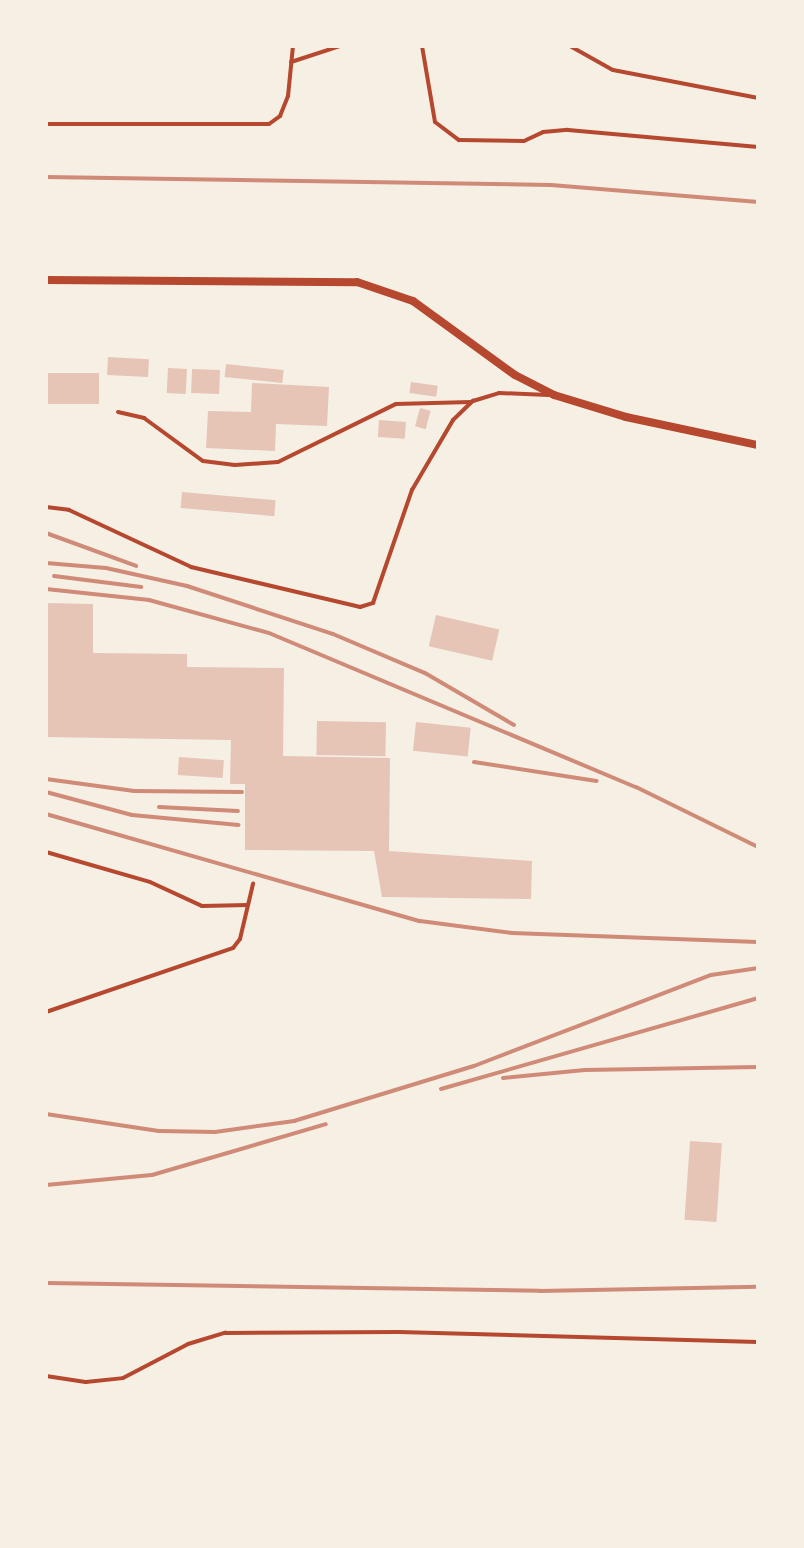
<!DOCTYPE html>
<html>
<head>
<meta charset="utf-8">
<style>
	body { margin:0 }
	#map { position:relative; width:804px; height:1548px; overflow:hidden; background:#f6efe4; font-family:"Fira Sans Condensed",sans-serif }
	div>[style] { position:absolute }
	.building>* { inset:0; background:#e6c5b7; transform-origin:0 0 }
	.service>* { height:4px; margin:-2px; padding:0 2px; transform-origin:2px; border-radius:2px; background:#b5482f }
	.minor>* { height:8px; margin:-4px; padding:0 4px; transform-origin:4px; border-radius:4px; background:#b5482f }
	.rail>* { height:4px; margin:-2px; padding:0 2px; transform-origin:2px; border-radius:2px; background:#cf8b77 }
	span { translate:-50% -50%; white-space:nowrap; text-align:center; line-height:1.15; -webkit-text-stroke:6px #f6efe4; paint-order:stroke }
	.frame { position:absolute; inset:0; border:48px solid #f6efe4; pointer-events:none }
</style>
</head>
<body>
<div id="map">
	<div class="building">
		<i style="left:108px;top:357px;width:41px;height:18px;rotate:3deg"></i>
		<i style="left:226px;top:364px;width:58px;height:13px;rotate:6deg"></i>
		<i style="left:168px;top:368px;width:19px;height:25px;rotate:3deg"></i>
		<i style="left:192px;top:369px;width:28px;height:24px;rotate:2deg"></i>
		<i style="left:46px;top:373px;width:53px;height:31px"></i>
		<i style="left:411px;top:382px;width:27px;height:11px;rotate:8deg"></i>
		<i style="clip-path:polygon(252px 383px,329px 387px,327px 426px,276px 424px,275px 451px,206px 448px,208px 411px,251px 412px)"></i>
		<i style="left:420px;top:408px;width:11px;height:19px;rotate:15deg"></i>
		<i style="left:379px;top:420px;width:27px;height:17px;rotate:4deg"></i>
		<i style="left:182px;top:492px;width:94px;height:16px;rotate:5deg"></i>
		<i style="clip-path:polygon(46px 603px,93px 604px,93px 653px,187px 654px,187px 667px,284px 668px,283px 756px,390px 758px,389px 851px,532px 861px,531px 899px,382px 897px,374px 851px,245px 850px,245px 784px,230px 784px,231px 740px,46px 737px)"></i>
		<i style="left:436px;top:615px;width:65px;height:32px;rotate:13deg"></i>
		<i style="left:317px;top:721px;width:69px;height:34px;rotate:1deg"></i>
		<i style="left:416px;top:722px;width:55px;height:29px;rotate:6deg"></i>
		<i style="left:179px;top:757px;width:45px;height:18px;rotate:4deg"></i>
		<i style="left:690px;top:1141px;width:32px;height:79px;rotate:4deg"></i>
	</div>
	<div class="service">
		<i style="left:422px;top:46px;width:77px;rotate:80.3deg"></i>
		<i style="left:435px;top:122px;width:30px;rotate:37deg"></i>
		<i style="left:459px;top:140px;width:65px;rotate:0.9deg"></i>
		<i style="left:524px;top:141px;width:21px;rotate:-25deg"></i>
		<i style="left:543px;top:132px;width:25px;rotate:-5deg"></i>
		<i style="left:568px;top:130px;width:191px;rotate:5.1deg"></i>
		<i style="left:570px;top:46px;width:49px;rotate:29.2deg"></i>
		<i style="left:613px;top:70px;width:148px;rotate:10.9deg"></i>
		<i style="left:291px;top:62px;width:52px;rotate:-18.1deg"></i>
		<i style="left:46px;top:124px;width:223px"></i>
		<i style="left:269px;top:124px;width:14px;rotate:-36deg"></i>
		<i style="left:280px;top:116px;width:22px;rotate:-68deg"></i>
		<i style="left:288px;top:96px;width:50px;rotate:-84.3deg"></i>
		<i style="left:118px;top:412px;width:27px;rotate:13deg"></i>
		<i style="left:144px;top:418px;width:73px;rotate:36.1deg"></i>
		<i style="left:203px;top:461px;width:32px;rotate:7deg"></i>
		<i style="left:235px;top:465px;width:43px;rotate:-4deg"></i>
		<i style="left:278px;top:462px;width:131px;rotate:-26.2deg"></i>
		<i style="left:396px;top:404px;width:75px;rotate:-1.5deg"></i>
		<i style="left:46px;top:507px;width:23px;rotate:7deg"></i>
		<i style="left:69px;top:510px;width:135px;rotate:25deg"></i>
		<i style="left:191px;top:567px;width:174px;rotate:13.3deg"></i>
		<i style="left:360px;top:607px;width:14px;rotate:-17deg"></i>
		<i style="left:373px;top:603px;width:120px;rotate:-71deg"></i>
		<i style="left:412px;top:490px;width:81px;rotate:-59.6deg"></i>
		<i style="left:453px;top:420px;width:28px;rotate:-44deg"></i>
		<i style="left:473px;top:401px;width:27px;rotate:-17deg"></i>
		<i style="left:499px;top:393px;width:49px;rotate:2.3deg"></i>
		<i style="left:46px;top:852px;width:108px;rotate:16.1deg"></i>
		<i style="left:150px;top:882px;width:57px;rotate:24.8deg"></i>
		<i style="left:202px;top:906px;width:46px;rotate:-1.2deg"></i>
		<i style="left:46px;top:1012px;width:198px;rotate:-18.9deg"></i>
		<i style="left:233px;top:948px;width:11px;rotate:-52deg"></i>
		<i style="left:240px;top:939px;width:57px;rotate:-76.7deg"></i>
		<i style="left:46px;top:1376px;width:40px;rotate:8.5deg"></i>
		<i style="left:86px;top:1382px;width:37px;rotate:-6deg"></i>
		<i style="left:123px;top:1378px;width:73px;rotate:-27.6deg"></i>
		<i style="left:188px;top:1344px;width:39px;rotate:-17deg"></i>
		<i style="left:225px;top:1333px;width:174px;rotate:-0.3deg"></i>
		<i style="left:399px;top:1332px;width:359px;rotate:1.6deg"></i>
	</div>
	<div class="minor">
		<i style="left:46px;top:280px;width:311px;rotate:0.4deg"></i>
		<i style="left:357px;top:282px;width:59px;rotate:18.7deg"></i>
		<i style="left:413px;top:301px;width:126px;rotate:36deg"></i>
		<i style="left:515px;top:375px;width:44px;rotate:27.1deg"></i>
		<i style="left:554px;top:395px;width:75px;rotate:17deg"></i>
		<i style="left:626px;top:417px;width:135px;rotate:12deg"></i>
	</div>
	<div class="rail">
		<i style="left:46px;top:177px;width:505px;rotate:0.91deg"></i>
		<i style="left:551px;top:185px;width:208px;rotate:4.7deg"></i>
		<i style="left:46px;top:533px;width:96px;rotate:20.1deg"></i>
		<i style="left:46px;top:563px;width:60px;rotate:4.8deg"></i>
		<i style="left:106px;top:568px;width:83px;rotate:12.5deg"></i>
		<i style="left:187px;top:586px;width:154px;rotate:18.2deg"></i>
		<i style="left:333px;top:634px;width:100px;rotate:23deg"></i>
		<i style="left:425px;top:673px;width:103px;rotate:30.3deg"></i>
		<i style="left:54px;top:576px;width:88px;rotate:7.2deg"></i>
		<i style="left:46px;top:589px;width:104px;rotate:6.1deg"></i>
		<i style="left:149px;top:600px;width:124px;rotate:15.4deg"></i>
		<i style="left:269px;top:633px;width:398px;rotate:22.8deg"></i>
		<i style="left:636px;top:787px;width:136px;rotate:26.2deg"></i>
		<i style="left:474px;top:762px;width:124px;rotate:8.8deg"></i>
		<i style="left:46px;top:779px;width:89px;rotate:7.8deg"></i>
		<i style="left:134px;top:791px;width:108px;rotate:0.5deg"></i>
		<i style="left:46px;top:792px;width:89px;rotate:15deg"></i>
		<i style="left:132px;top:815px;width:107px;rotate:5.3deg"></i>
		<i style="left:159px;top:807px;width:79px;rotate:2.9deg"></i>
		<i style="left:46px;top:814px;width:389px;rotate:16deg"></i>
		<i style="left:420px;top:921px;width:93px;rotate:7.4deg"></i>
		<i style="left:512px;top:933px;width:246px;rotate:2.1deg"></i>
		<i style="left:503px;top:1078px;width:82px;rotate:-5.6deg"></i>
		<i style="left:585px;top:1070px;width:173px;rotate:-1deg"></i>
		<i style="left:441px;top:1089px;width:330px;rotate:-16deg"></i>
		<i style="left:46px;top:1114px;width:114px;rotate:8.6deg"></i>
		<i style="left:159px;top:1131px;width:56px;rotate:1deg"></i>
		<i style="left:215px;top:1132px;width:80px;rotate:-7.9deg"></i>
		<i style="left:294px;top:1121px;width:188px;rotate:-17deg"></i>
		<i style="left:474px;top:1066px;width:254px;rotate:-21deg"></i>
		<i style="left:711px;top:975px;width:48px;rotate:-8.5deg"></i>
		<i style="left:46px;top:1185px;width:106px;rotate:-5.4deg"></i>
		<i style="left:152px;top:1175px;width:181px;rotate:-16.3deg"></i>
		<i style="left:46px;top:1283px;width:494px;rotate:0.9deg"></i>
		<i style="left:540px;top:1291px;width:218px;rotate:-1.1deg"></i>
	</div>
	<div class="frame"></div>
</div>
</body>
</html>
